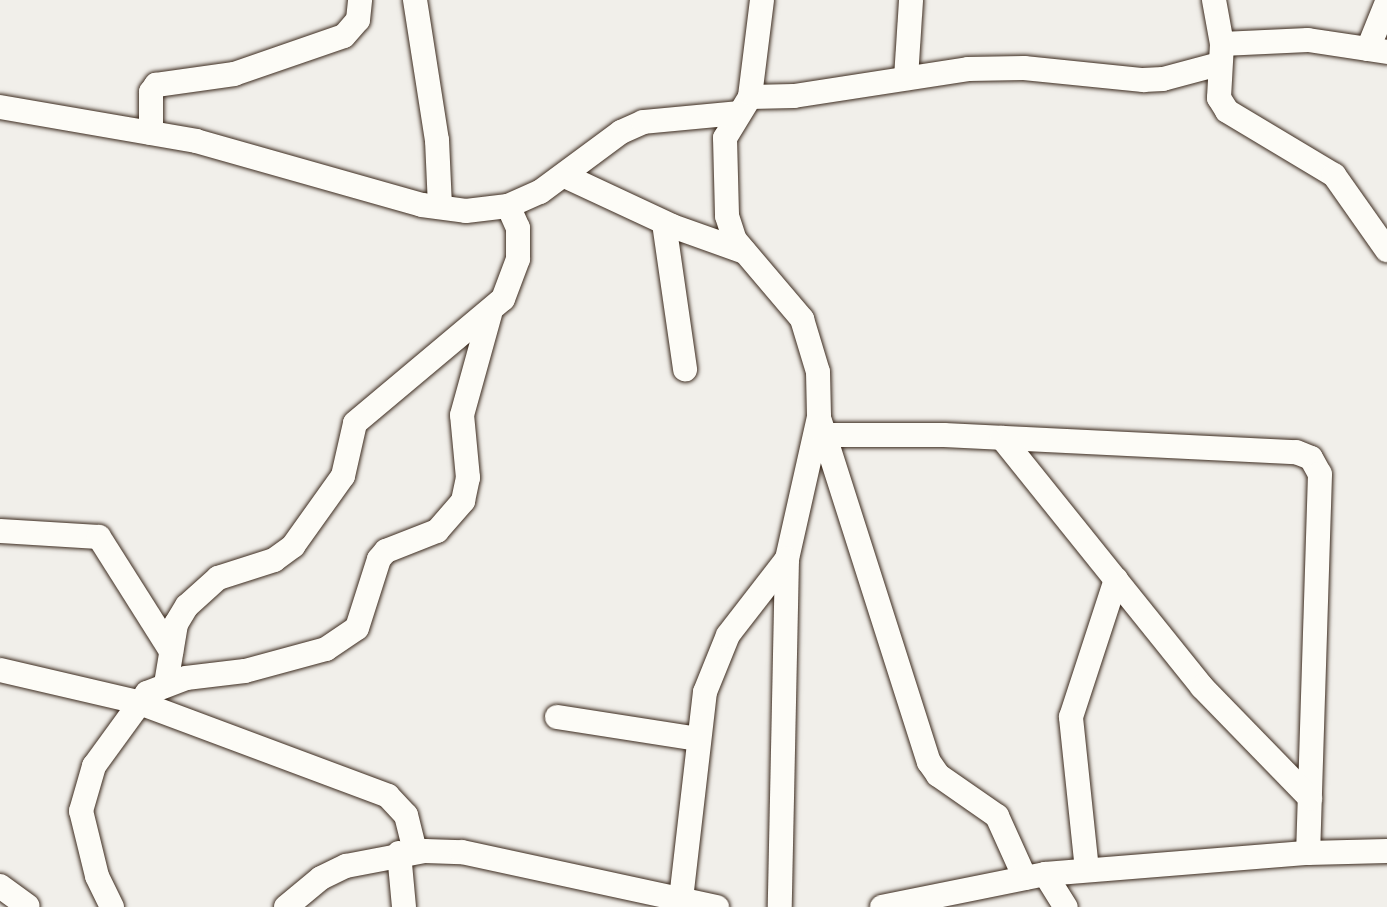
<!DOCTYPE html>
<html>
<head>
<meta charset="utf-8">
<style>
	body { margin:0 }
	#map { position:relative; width:1387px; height:907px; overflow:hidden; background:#f1efea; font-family:"Indie Flower",sans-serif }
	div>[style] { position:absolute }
	.roads { filter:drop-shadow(0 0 2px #3b2a1e) drop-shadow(0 0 2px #3b2a1e) }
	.street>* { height:24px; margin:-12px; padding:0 12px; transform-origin:12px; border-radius:12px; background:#fdfcf7 }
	span { translate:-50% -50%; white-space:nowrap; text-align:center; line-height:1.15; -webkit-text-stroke:5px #fdfcf7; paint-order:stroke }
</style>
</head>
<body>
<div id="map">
	<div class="roads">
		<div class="street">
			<i style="left:415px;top:0;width:142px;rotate:81.1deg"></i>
			<i style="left:437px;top:140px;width:67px;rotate:87.4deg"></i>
			<i style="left:762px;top:0;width:98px;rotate:97.1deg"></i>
			<i style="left:750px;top:97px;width:48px;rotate:121.4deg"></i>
			<i style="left:725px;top:138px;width:78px;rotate:88.5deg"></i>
			<i style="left:727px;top:216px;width:25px;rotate:72deg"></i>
			<i style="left:735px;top:240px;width:104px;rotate:49.7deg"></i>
			<i style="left:802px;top:319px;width:55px;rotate:73.2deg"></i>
			<i style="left:818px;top:372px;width:45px;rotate:88.7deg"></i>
			<i style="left:819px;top:417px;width:146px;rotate:102.7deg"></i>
			<i style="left:787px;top:559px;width:348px;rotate:91.2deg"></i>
			<i style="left:1214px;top:0;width:45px;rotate:79.7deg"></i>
			<i style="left:1222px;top:44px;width:54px;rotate:93.2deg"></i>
			<i style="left:1219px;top:98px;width:15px;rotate:58deg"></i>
			<i style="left:1227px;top:111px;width:125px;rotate:30.9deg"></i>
			<i style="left:1334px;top:175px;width:92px;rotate:54.8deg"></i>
			<i style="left:1222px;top:44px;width:86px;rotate:-2.7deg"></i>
			<i style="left:1308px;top:40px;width:80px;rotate:8.6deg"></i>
			<i style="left:1368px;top:49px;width:51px;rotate:-68deg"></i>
			<i style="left:906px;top:78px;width:78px;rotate:-86.3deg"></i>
			<i style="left:750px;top:97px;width:44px;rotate:-1.3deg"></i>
			<i style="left:794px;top:96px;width:176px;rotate:-8.8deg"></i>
			<i style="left:968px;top:69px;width:56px;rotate:-1deg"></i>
			<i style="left:1024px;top:68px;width:120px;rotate:5.8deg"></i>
			<i style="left:1143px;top:80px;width:20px;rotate:-3deg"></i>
			<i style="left:1163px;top:79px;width:58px;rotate:-15deg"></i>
			<i style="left:0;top:107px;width:199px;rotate:9.8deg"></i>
			<i style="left:196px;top:141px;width:235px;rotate:15.8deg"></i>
			<i style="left:422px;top:205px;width:44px;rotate:7.8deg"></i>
			<i style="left:466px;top:211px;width:42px;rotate:-6.8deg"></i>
			<i style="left:508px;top:206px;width:35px;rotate:-24deg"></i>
			<i style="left:540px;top:192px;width:101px;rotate:-36.5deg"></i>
			<i style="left:621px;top:132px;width:24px;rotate:-24deg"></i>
			<i style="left:643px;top:122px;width:96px;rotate:-5.4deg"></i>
			<i style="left:151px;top:133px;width:41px;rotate:-90deg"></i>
			<i style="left:151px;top:92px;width:9px;rotate:-54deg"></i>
			<i style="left:156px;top:85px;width:79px;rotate:-8deg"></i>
			<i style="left:234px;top:74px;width:116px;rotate:-19.1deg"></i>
			<i style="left:344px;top:36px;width:21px;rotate:-49deg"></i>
			<i style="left:358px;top:20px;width:20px;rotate:-84deg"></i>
			<i style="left:565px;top:176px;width:118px;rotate:25deg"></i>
			<i style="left:672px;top:226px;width:77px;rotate:19.6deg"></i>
			<i style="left:664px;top:223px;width:148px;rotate:81.8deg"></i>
			<i style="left:820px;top:421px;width:358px;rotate:72.3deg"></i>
			<i style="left:929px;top:762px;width:16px;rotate:55deg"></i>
			<i style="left:938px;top:775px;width:72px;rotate:34.8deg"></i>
			<i style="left:997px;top:816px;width:68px;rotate:65.7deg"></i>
			<i style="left:825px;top:435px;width:119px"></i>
			<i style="left:944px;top:435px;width:352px;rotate:2.8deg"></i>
			<i style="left:1296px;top:452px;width:16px;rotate:22deg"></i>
			<i style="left:1311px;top:458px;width:18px;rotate:61deg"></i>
			<i style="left:1320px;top:474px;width:379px;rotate:91.8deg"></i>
			<i style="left:1002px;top:438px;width:319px;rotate:51.2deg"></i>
			<i style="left:1202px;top:687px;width:155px;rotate:45.8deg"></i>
			<i style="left:0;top:531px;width:99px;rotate:3.5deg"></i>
			<i style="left:99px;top:537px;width:135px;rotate:57.7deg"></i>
			<i style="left:0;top:670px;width:141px;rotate:13.1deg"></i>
			<i style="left:137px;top:702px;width:268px;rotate:20.5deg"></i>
			<i style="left:388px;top:796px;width:26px;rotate:47deg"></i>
			<i style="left:406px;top:815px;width:37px;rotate:76deg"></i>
			<i style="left:166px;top:684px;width:61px;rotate:-80.5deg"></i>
			<i style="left:176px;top:624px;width:21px;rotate:-59deg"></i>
			<i style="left:187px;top:606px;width:42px;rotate:-42.1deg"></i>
			<i style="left:218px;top:578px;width:59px;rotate:-17.8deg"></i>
			<i style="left:274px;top:560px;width:24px;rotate:-36deg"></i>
			<i style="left:293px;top:546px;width:86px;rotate:-54.5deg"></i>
			<i style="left:343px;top:476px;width:54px;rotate:-77.2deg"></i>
			<i style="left:355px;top:423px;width:193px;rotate:-40deg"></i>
			<i style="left:503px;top:299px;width:43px;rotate:-69.4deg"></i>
			<i style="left:518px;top:259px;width:31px;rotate:-90deg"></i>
			<i style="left:518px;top:228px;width:24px;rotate:-114deg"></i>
			<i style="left:557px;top:717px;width:143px;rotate:8.9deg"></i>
			<i style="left:399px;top:853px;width:54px;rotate:84.7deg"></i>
			<i style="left:1087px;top:870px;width:154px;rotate:-96deg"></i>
			<i style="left:1071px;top:717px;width:145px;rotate:-71.9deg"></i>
			<i style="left:1045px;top:874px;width:39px;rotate:58deg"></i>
			<i style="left:0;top:886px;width:34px;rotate:36deg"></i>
			<i style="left:681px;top:899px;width:208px;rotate:-83.4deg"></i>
			<i style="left:705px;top:692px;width:61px;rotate:-68deg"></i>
			<i style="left:728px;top:635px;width:96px;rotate:-52.2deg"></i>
			<i style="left:112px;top:907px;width:34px;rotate:-116deg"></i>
			<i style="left:97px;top:876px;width:67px;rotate:-103.8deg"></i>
			<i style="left:81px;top:811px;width:47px;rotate:-73.9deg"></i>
			<i style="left:94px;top:766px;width:90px;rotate:-54deg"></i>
			<i style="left:147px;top:693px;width:42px;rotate:-21deg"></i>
			<i style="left:186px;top:678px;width:59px;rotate:-6.8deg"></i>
			<i style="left:245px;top:671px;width:84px;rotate:-15.2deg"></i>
			<i style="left:326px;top:649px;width:37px;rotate:-34deg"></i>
			<i style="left:357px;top:628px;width:72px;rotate:-72.3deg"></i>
			<i style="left:379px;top:559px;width:11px;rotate:-49deg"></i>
			<i style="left:386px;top:551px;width:55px;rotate:-21.4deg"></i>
			<i style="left:437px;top:531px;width:40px;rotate:-49deg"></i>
			<i style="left:463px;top:501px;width:24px;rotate:-78deg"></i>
			<i style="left:468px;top:478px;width:63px;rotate:-95.4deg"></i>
			<i style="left:462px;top:415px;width:105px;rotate:-74.5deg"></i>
			<i style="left:286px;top:907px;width:45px;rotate:-39.6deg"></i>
			<i style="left:321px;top:878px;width:28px;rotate:-26deg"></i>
			<i style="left:346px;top:866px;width:80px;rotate:-10.8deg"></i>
			<i style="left:425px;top:851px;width:37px;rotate:2deg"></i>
			<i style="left:462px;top:852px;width:261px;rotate:12.2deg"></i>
			<i style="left:882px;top:907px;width:166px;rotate:-11.4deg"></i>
			<i style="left:1045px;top:874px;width:264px;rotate:-4.6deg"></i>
			<i style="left:1308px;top:853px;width:79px;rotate:-1.5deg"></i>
		</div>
	</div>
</div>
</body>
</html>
